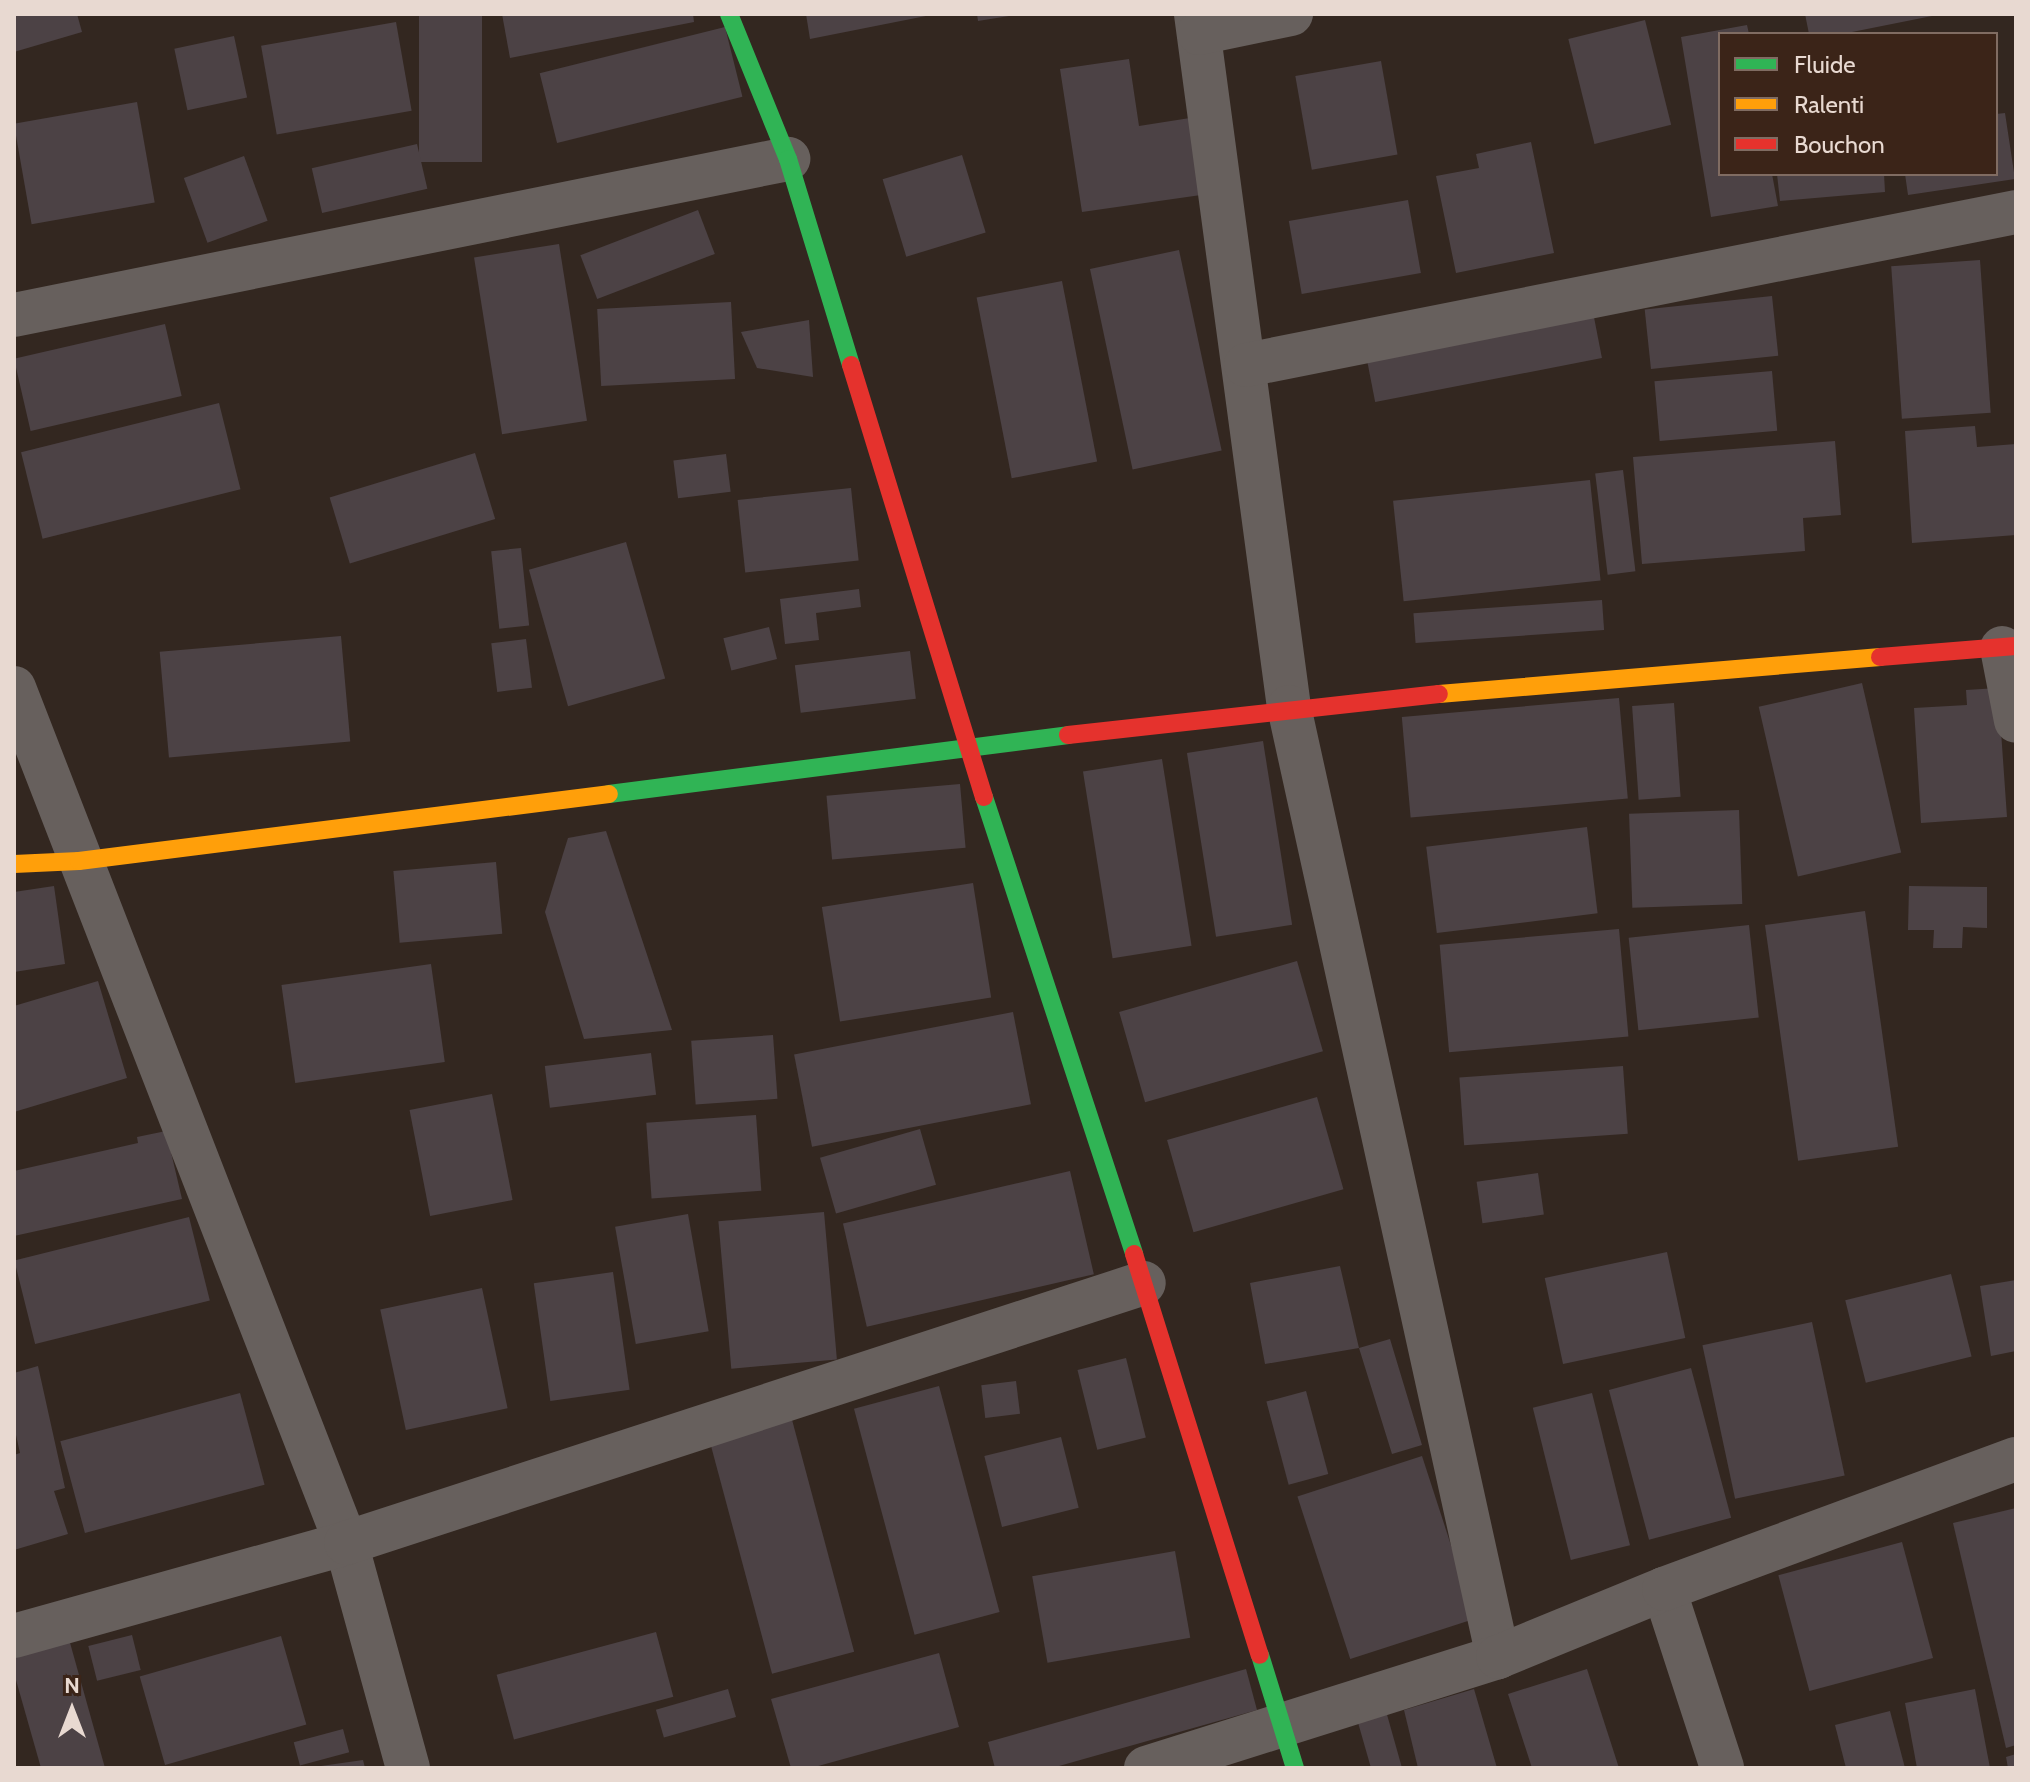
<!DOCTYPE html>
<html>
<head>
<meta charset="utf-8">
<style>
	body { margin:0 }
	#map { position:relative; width:2030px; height:1782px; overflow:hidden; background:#332720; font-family:Cabin,sans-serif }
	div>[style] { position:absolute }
	.building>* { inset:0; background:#4c4245; transform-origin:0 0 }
	.street>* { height:44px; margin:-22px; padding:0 22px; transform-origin:22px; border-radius:22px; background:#67605d }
	.fast>* { height:18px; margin:-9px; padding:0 9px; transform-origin:9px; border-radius:9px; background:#30b455 }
	.slow>* { height:18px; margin:-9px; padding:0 9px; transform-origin:9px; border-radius:9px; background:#ff9f0a }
	.jam>* { height:18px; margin:-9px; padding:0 9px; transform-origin:9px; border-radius:9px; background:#e5322d }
	span { translate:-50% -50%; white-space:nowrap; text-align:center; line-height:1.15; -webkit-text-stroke:7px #3b2418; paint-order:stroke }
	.frame { position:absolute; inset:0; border:16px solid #e8d9d1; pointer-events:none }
	.legend { position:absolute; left:1718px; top:32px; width:280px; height:144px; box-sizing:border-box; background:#3b2418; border:2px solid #806c62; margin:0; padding:10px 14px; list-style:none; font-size:24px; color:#e8d9d1 }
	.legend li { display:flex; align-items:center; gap:16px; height:40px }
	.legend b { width:40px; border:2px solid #806c62 }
	.north { position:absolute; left:32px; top:1670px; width:80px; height:80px; -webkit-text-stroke:6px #3b2418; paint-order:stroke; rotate:0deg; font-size:22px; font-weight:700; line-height:32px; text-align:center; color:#e8d9d1 }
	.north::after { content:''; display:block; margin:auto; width:28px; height:36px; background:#e8d9d1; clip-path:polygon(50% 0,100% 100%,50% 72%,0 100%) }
</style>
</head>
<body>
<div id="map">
	<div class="building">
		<i style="clip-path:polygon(14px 14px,77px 14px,82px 32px,14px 52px)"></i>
		<i style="left:419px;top:14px;width:63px;height:148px"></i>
		<i style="clip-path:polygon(502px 14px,693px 14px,694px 22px,510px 58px)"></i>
		<i style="clip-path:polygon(806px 14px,931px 14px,931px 15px,810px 39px)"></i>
		<i style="clip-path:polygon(977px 14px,1008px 14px,1009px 16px,978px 21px)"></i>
		<i style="clip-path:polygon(1805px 14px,1937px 14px,1937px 15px,1842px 34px,1809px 34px)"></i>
		<i style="left:1645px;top:20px;width:108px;height:79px;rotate:76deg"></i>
		<i style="left:396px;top:22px;width:90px;height:137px;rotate:80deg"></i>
		<i style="clip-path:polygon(1747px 25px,1749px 34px,1720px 34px,1720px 174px,1772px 174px,1778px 206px,1711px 217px,1681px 37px)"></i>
		<i style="left:725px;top:27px;width:72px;height:191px;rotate:76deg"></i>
		<i style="left:234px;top:36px;width:63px;height:61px;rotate:78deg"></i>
		<i style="clip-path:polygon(1129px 59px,1139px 126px,1190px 118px,1201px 195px,1082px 212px,1060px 69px)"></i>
		<i style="left:1381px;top:61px;width:95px;height:87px;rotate:80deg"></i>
		<i style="left:137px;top:102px;width:102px;height:125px;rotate:80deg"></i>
		<i style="clip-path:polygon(2005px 113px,2015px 179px,1908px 195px,1905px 174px,1996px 174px,1996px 114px)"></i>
		<i style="clip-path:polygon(1531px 142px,1554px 253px,1456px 273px,1436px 176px,1479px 168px,1476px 154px)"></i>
		<i style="left:417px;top:144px;width:46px;height:108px;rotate:77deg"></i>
		<i style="left:962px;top:155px;width:81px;height:83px;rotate:73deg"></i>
		<i style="left:244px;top:156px;width:69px;height:64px;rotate:70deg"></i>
		<i style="clip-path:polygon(1777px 174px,1884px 174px,1885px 192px,1780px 201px)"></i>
		<i style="left:1408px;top:200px;width:74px;height:121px;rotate:80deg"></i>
		<i style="left:698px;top:210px;width:47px;height:126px;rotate:69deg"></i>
		<i style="left:559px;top:244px;width:179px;height:86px;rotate:81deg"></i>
		<i style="left:1179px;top:250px;width:205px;height:91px;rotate:78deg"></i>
		<i style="left:1980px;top:260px;width:153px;height:89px;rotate:86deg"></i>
		<i style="left:1062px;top:281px;width:184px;height:87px;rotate:79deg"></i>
		<i style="left:1772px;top:296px;width:60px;height:128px;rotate:84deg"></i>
		<i style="left:731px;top:302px;width:77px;height:134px;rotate:87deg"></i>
		<i style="left:1592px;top:307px;width:52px;height:231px;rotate:79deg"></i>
		<i style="clip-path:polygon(809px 320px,813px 377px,757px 368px,741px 332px)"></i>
		<i style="left:165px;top:324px;width:74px;height:155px;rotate:77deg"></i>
		<i style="left:1772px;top:371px;width:60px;height:118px;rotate:85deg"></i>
		<i style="left:219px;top:403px;width:89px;height:204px;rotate:76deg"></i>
		<i style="clip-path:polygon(1975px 426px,1977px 447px,2016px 444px,2016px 535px,1912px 543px,1905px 431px)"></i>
		<i style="clip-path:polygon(1835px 441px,1841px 515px,1803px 518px,1805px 551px,1642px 564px,1633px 457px)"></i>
		<i style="left:475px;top:453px;width:69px;height:152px;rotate:73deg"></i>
		<i style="left:726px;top:454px;width:38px;height:53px;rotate:83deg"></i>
		<i style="left:1623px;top:470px;width:102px;height:28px;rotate:83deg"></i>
		<i style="left:1590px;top:480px;width:101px;height:198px;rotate:84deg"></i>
		<i style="left:851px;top:488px;width:73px;height:114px;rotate:84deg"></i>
		<i style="left:626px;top:542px;width:142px;height:101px;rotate:74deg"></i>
		<i style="left:521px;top:548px;width:78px;height:30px;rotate:84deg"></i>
		<i style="clip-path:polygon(859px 589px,861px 607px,816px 613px,819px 640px,785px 644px,780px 599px)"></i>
		<i style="left:1602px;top:600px;width:30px;height:189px;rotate:86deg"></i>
		<i style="left:769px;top:627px;width:33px;height:47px;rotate:76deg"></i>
		<i style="left:341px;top:636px;width:106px;height:182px;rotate:85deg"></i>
		<i style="left:526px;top:639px;width:49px;height:35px;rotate:83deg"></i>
		<i style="left:910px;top:651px;width:48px;height:116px;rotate:83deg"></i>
		<i style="left:1862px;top:683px;width:174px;height:106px;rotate:77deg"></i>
		<i style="clip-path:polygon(1998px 688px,2007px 817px,1921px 823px,1914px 708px,1967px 705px,1966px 690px)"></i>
		<i style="left:1619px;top:698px;width:101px;height:218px;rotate:85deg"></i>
		<i style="left:1674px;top:703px;width:94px;height:42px;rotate:86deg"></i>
		<i style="left:1263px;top:741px;width:186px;height:77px;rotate:81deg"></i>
		<i style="left:1162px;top:759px;width:189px;height:80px;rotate:81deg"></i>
		<i style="left:960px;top:784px;width:64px;height:134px;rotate:85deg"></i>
		<i style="left:1739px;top:810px;width:94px;height:110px;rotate:88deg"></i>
		<i style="left:1587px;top:827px;width:87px;height:162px;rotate:83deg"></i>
		<i style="clip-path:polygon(606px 831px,672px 1030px,584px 1039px,545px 912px,568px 838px)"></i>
		<i style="left:496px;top:862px;width:72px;height:103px;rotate:85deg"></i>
		<i style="left:973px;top:883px;width:116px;height:153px;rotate:81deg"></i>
		<i style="clip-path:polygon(54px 886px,65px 964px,14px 972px,14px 892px)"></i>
		<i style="clip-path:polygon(1909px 886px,1987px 887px,1987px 928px,1963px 927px,1962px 948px,1933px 948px,1934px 930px,1908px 930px)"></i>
		<i style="left:1865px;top:911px;width:238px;height:101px;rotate:82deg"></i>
		<i style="left:1749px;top:925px;width:93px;height:121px;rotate:84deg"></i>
		<i style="left:1619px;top:929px;width:108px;height:180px;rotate:85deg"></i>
		<i style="left:1297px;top:961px;width:94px;height:185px;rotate:74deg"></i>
		<i style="left:431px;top:964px;width:99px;height:151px;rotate:82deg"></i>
		<i style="clip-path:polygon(98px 981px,127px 1078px,14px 1112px,14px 1006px)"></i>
		<i style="left:1013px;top:1012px;width:94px;height:223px;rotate:79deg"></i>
		<i style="left:773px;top:1035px;width:64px;height:82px;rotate:86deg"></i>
		<i style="left:651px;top:1053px;width:42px;height:107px;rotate:83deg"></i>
		<i style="left:1623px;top:1066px;width:68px;height:164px;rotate:86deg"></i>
		<i style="left:492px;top:1094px;width:108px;height:84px;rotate:79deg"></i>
		<i style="left:1317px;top:1097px;width:96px;height:156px;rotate:74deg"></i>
		<i style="left:756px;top:1115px;width:76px;height:110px;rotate:86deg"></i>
		<i style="left:920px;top:1129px;width:58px;height:104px;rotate:74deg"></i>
		<i style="clip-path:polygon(166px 1131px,182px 1199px,14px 1236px,14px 1171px,138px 1143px,137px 1137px)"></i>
		<i style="left:1070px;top:1171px;width:106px;height:233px;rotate:77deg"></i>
		<i style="left:1538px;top:1173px;width:42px;height:62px;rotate:82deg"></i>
		<i style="left:824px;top:1212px;width:148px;height:106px;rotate:85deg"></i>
		<i style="left:688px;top:1214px;width:119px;height:74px;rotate:80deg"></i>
		<i style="left:189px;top:1217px;width:86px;height:180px;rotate:76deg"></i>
		<i style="left:1667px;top:1252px;width:88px;height:125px;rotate:78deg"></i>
		<i style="clip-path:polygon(1340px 1266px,1359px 1348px,1390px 1339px,1422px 1445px,1392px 1454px,1359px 1348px,1265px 1364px,1250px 1283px)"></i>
		<i style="left:613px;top:1272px;width:119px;height:80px;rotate:82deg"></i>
		<i style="left:1951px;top:1274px;width:85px;height:109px;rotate:76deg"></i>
		<i style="clip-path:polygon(2016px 1280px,2016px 1351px,1991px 1356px,1980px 1286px)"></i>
		<i style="left:482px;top:1288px;width:123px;height:104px;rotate:78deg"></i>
		<i style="left:1812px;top:1322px;width:157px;height:112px;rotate:78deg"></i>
		<i style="left:1126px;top:1358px;width:82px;height:50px;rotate:76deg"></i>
		<i style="clip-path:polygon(38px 1366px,65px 1488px,54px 1491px,68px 1534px,14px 1550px,14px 1455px,20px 1453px,14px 1426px,14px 1373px)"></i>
		<i style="left:1691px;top:1368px;width:155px;height:85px;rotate:75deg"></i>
		<i style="left:1016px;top:1381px;width:33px;height:35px;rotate:83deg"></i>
		<i style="left:939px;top:1386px;width:234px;height:88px;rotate:75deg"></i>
		<i style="left:1306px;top:1391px;width:86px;height:41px;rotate:75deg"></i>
		<i style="left:240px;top:1393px;width:95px;height:186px;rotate:75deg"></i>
		<i style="left:1592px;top:1393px;width:157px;height:61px;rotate:76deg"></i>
		<i style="left:791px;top:1416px;width:244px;height:85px;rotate:75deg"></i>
		<i style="left:1061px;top:1437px;width:73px;height:79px;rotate:76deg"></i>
		<i style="left:1422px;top:1456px;width:171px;height:131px;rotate:72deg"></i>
		<i style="clip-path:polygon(2016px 1508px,2016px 1745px,2006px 1748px,1953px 1523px)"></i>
		<i style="left:1902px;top:1542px;width:120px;height:128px;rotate:75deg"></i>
		<i style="left:1175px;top:1551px;width:88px;height:145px;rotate:80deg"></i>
		<i style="clip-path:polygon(67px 1632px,105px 1768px,41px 1768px,14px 1673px,14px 1646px)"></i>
		<i style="left:656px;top:1632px;width:67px;height:165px;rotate:75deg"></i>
		<i style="left:132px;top:1635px;width:36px;height:45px;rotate:76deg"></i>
		<i style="left:281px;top:1636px;width:92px;height:147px;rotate:74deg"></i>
		<i style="clip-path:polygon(939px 1653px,959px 1727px,811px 1768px,791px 1768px,771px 1699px)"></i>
		<i style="clip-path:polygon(1246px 1669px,1257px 1710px,1052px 1768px,995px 1768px,988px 1742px)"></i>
		<i style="clip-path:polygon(1587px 1669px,1619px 1768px,1532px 1768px,1508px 1694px)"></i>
		<i style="left:728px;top:1689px;width:29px;height:75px;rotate:74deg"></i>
		<i style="clip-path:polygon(1474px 1689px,1497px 1768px,1418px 1768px,1404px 1710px)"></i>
		<i style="clip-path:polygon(1975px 1689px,1990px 1768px,1917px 1768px,1905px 1703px)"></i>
		<i style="clip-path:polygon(1386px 1711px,1402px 1768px,1371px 1768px,1357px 1719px)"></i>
		<i style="clip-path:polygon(1890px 1711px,1905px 1768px,1846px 1768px,1835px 1725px)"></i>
		<i style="left:343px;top:1729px;width:24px;height:51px;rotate:75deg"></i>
		<i style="clip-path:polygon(2016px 1754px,2016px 1768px,2008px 1768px,2006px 1757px)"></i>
		<i style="clip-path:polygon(363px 1760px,365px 1768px,322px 1768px,321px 1766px)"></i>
	</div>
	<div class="street">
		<i style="left:1196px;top:14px;width:699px;rotate:82.36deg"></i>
		<i style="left:1289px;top:707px;width:973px;rotate:77.59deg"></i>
		<i style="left:1199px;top:33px;width:94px;rotate:-11.7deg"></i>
		<i style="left:14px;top:315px;width:790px;rotate:-11.4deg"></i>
		<i style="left:1246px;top:365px;width:785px;rotate:-11.24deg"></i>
		<i style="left:2002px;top:648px;width:74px;rotate:79.1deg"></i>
		<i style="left:14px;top:688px;width:917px;rotate:68.78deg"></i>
		<i style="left:346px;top:1543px;width:233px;rotate:74.6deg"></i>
		<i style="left:1664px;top:1589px;width:188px;rotate:72deg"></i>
		<i style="left:14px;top:1636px;width:345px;rotate:-15.6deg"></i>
		<i style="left:346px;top:1543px;width:839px;rotate:-18.05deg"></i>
		<i style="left:1146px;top:1768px;width:369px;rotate:-17.5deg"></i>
		<i style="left:1498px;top:1657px;width:179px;rotate:-22.3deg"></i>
		<i style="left:1664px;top:1589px;width:375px;rotate:-20.3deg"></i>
	</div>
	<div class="fast">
		<i style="left:729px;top:14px;width:157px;rotate:67.9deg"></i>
		<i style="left:788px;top:159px;width:215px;rotate:73deg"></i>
		<i style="left:609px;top:794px;width:463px;rotate:-7.3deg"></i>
		<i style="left:984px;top:797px;width:481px;rotate:71.8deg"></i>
		<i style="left:1260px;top:1655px;width:118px;rotate:72.8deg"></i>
	</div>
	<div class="slow">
		<i style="left:1439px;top:694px;width:443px;rotate:-4.8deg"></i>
		<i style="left:14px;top:864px;width:65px;rotate:-2.6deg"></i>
		<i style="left:79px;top:861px;width:534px;rotate:-7.2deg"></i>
	</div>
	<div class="jam">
		<i style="left:851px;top:365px;width:452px;rotate:72.9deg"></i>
		<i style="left:1880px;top:657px;width:136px;rotate:-4.6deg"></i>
		<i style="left:1068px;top:735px;width:373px;rotate:-6.3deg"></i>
		<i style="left:1134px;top:1254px;width:420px;rotate:72.6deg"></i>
	</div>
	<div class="frame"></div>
	<ul class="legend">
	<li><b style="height:10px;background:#30b455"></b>Fluide</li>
	<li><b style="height:10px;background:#ff9f0a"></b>Ralenti</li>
	<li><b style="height:10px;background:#e5322d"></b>Bouchon</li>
	</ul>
	<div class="north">N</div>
</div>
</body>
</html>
